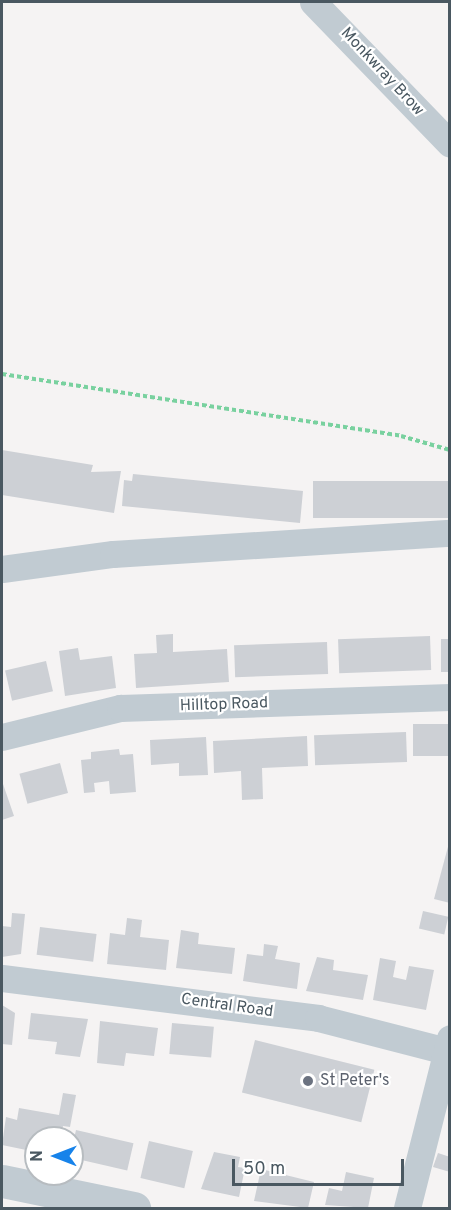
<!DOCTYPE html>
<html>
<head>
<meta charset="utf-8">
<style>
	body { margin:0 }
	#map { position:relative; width:451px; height:1210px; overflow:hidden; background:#f5f3f3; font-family:Overpass,sans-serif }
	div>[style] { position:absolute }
	.building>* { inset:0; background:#cdd0d5; transform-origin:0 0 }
	.path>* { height:4px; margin-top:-2px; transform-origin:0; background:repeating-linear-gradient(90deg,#79d19f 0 4.5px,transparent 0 7.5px) }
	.minor>* { height:27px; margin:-13.5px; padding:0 13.5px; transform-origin:13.5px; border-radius:13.5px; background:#c1cbd2 }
	.tertiary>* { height:33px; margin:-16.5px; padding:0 16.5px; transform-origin:16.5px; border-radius:16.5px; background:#c1cbd2 }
	.dots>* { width:16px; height:16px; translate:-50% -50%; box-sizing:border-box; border:3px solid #fff; border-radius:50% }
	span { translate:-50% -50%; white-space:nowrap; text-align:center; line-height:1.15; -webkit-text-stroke:4.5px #fff; paint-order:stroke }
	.street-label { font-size:16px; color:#4a5861 }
	.worship-label { font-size:16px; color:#5b616d }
	.left { translate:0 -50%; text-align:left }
	.frame { position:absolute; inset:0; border:3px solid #4a5861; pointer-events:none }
	.north { position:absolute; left:24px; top:1126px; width:60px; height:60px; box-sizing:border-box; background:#fff; border:2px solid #b7bcc0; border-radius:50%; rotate:270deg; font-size:16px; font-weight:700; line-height:24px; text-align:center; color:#4a5861 }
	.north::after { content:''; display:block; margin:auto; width:21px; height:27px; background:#1783ea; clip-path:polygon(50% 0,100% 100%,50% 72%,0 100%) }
	.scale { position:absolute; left:232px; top:1159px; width:172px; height:27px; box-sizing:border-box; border:3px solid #4a5861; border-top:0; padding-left:8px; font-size:18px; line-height:21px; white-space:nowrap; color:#4a5861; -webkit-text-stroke:4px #fff; paint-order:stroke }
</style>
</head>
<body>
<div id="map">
	<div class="building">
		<i style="clip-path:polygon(2px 450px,93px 465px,91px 472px,121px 471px,114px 513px,2px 495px)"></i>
		<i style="clip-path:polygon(133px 474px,303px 491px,300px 523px,122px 506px,124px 480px,132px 481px)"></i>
		<i style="left:450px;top:481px;width:37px;height:137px;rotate:90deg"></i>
		<i style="clip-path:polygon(173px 634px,173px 652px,227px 649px,229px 682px,136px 688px,134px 654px,157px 653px,156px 635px)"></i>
		<i style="left:430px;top:636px;width:34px;height:92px;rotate:88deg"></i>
		<i style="left:450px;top:639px;width:33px;height:9px;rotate:90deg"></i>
		<i style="left:327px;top:642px;width:32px;height:93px;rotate:88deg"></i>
		<i style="clip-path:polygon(78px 648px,80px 660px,112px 656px,116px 688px,65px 696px,59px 651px)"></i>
		<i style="left:46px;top:661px;width:31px;height:42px;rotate:77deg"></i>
		<i style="left:450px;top:724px;width:32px;height:37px;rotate:90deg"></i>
		<i style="left:406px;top:732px;width:30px;height:92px;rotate:88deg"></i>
		<i style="clip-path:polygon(307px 736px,308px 766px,262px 768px,263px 799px,242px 800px,241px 771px,214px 773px,213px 741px)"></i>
		<i style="clip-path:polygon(206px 737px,208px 775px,179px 776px,179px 763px,151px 765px,150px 740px)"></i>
		<i style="clip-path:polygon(119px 749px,120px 755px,133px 754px,136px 792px,110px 794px,109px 781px,94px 783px,95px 792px,84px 793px,81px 760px,91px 759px,91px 752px)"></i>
		<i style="left:60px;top:763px;width:31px;height:42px;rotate:75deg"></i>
		<i style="clip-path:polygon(2px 781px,14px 816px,2px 820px)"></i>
		<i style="clip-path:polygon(449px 843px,450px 843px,450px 903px,434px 899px)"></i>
		<i style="left:423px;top:911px;width:26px;height:18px;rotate:13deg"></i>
		<i style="clip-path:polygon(12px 913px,25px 914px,21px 954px,2px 957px,2px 926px,11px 927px)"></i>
		<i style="clip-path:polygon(127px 918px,142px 920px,140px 937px,169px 940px,166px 970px,107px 964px,110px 933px,125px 935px)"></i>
		<i style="left:40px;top:927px;width:57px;height:28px;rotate:7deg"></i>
		<i style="clip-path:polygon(181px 930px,199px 933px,198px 944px,235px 948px,232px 974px,176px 968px)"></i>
		<i style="clip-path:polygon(264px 944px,278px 946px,275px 959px,300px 963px,297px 989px,243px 981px,247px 954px,263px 956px)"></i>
		<i style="clip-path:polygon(317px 957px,334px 960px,333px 970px,368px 975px,363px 1000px,306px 991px)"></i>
		<i style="clip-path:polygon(380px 958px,396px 961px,393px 977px,406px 980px,409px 966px,434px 970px,426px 1010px,373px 1000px)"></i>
		<i style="clip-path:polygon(2px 1005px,15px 1013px,12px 1045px,2px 1044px)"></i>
		<i style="clip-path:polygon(31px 1013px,88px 1019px,80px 1057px,55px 1054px,57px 1042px,28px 1039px)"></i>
		<i style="clip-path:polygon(100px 1021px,158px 1028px,154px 1056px,126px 1053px,124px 1066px,97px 1063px)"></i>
		<i style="left:172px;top:1023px;width:42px;height:31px;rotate:5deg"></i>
		<i style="left:255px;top:1040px;width:123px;height:54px;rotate:14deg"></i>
		<i style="clip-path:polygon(63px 1093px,76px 1095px,70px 1127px,63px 1126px,61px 1138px,36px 1138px,36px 1152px,2px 1145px,6px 1117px,17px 1120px,19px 1108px,59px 1115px)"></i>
		<i style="left:76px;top:1130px;width:59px;height:28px;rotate:13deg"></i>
		<i style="left:149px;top:1141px;width:45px;height:38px;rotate:13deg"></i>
		<i style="clip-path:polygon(214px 1152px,240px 1157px,238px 1167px,245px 1168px,239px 1197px,201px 1189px)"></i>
		<i style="clip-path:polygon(438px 1153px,450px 1157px,450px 1172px,433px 1167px)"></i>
		<i style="clip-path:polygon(261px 1169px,314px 1182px,308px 1208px,254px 1201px)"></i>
		<i style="clip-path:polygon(346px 1172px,374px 1178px,368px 1208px,325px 1205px,329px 1188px,342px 1191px)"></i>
	</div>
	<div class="path">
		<i style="left:2px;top:374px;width:404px;rotate:8.8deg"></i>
		<i style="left:401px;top:436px;width:51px;rotate:15.9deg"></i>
	</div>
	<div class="minor">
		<i style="left:313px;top:2px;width:197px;rotate:46deg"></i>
		<i style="left:2px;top:569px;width:112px;rotate:-7.7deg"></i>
		<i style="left:113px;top:554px;width:338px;rotate:-3.6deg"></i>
		<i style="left:2px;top:737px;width:122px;rotate:-13.8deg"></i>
		<i style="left:120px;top:708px;width:330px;rotate:-1.9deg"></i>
		<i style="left:2px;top:978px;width:319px;rotate:7.2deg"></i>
		<i style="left:318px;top:1018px;width:136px;rotate:14.4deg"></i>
		<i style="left:407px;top:1208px;width:175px;rotate:-75.8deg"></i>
	</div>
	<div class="tertiary">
		<i style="left:2px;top:1181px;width:135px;rotate:11.6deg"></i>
	</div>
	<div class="dots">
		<i style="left:308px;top:1081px;background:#6b7280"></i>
	</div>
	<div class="street-label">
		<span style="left:382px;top:72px;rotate:47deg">Monkwray Brow</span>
		<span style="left:224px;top:705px;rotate:-2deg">Hilltop Road</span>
		<span style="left:227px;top:1006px;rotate:8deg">Central Road</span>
	</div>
	<div class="worship-label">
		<span class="left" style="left:320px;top:1081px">St Peter's</span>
	</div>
	<div class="frame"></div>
	<div class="north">N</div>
	<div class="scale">50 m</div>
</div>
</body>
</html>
